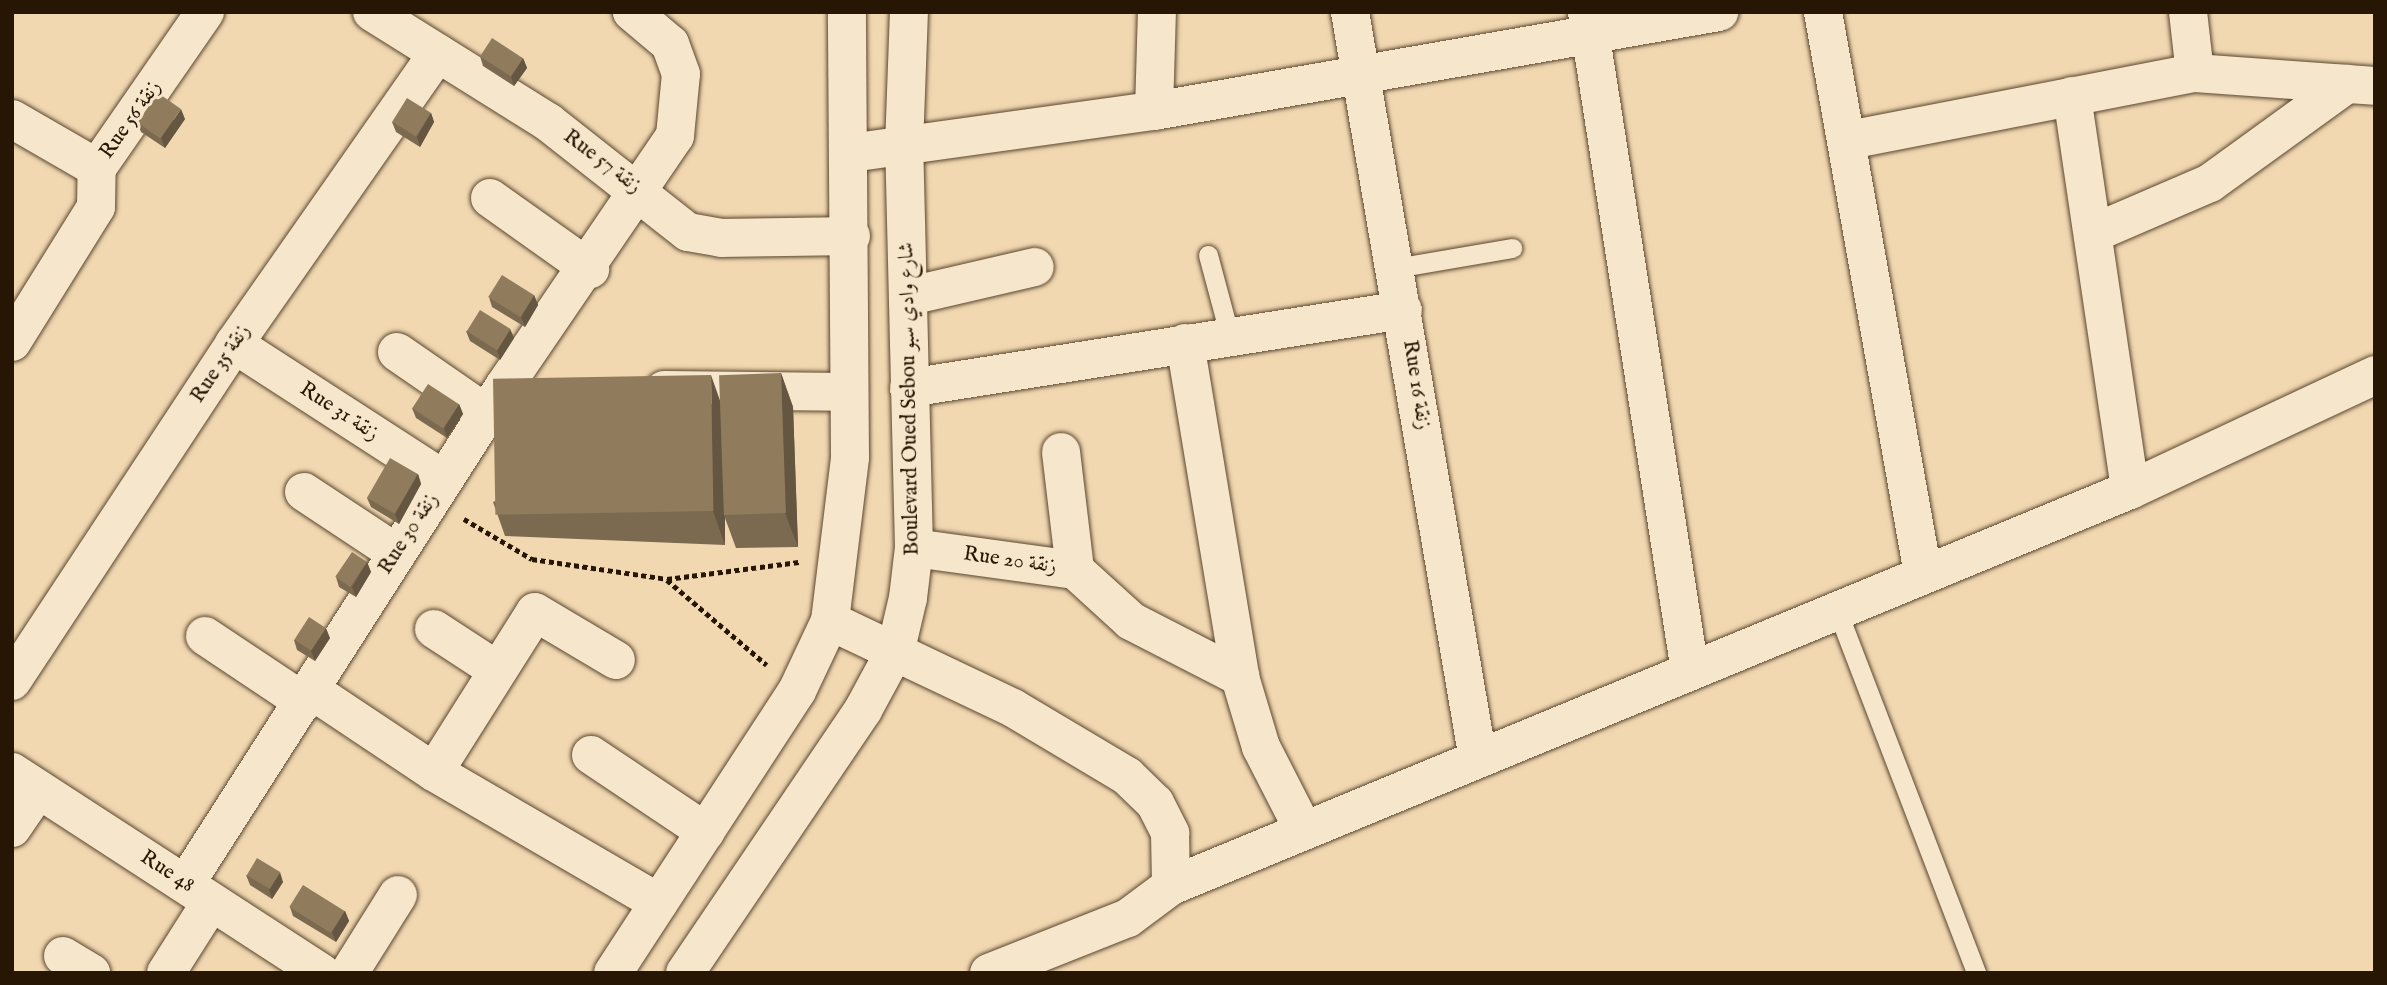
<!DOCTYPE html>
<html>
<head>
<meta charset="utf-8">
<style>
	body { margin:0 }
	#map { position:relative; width:2387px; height:985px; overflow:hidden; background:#f1d8b1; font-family:"IM FELL English",Amiri,serif }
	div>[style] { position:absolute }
	.path>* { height:4.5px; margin-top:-2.25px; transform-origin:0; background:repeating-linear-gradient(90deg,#271603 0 5px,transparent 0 8.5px) }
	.roads { filter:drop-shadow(0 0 2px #5a462e) drop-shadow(0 0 2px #5a462e) }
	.service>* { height:19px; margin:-9.5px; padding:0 9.5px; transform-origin:9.5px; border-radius:9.5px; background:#f6e6cc }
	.minor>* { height:38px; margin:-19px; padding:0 19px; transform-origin:19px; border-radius:19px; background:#f6e6cc }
	.tertiary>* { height:38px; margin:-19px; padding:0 19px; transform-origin:19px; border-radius:19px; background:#f6e6cc }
	.wall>* { inset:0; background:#7c6a50 }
	.shaded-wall>* { inset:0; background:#655641 }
	.building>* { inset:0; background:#907b5d; transform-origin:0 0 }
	span { translate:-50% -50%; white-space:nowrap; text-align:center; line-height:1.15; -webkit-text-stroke:6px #f6e6cc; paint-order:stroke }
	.street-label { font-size:21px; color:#271603 }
	.frame { position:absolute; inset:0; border:14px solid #271603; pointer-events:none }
</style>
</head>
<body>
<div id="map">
	<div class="path">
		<i style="left:464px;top:519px;width:79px;rotate:30.5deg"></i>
		<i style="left:532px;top:559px;width:136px;rotate:8.4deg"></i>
		<i style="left:667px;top:579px;width:133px;rotate:-7.3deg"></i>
		<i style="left:667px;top:580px;width:131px;rotate:40.4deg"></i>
	</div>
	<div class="roads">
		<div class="service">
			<i style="left:1208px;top:255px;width:85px;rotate:75deg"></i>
			<i style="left:1395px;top:268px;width:119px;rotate:-9.7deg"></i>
			<i style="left:1837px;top:610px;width:389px;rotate:69deg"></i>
		</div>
		<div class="minor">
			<i style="left:372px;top:12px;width:208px;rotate:32deg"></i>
			<i style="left:548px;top:122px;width:178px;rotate:38.2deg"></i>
			<i style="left:688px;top:232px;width:34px;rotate:10deg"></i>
			<i style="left:721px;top:238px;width:130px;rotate:-0.9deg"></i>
			<i style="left:1350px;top:12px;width:758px;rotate:80.28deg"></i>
			<i style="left:1587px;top:12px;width:667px;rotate:81.12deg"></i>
			<i style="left:1823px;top:12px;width:571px;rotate:79.91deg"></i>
			<i style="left:2188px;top:12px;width:61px;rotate:83.5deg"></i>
			<i style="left:2072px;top:96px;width:398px;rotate:81.6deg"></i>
			<i style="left:1154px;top:111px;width:99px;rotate:-88.3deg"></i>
			<i style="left:12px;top:119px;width:98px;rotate:30deg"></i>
			<i style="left:1849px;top:140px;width:352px;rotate:-11deg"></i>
			<i style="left:2195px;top:73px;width:180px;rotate:4.1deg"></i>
			<i style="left:850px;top:153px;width:307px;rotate:-7.9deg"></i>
			<i style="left:1154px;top:111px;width:574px;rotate:-9.94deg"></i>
			<i style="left:490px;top:198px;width:123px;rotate:35.4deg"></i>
			<i style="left:2094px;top:233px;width:126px;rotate:-23.3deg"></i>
			<i style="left:2210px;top:183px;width:169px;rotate:-35.9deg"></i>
			<i style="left:910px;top:296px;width:128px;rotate:-13.1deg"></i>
			<i style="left:12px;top:342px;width:159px;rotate:-58.1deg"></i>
			<i style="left:96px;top:207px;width:39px;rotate:-89deg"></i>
			<i style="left:97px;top:168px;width:190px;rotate:-55.3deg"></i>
			<i style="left:1185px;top:343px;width:338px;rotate:80.6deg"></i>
			<i style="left:1240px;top:677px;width:73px;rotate:73.3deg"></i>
			<i style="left:1261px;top:747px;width:94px;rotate:62.9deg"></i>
			<i style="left:234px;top:344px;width:250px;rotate:32.9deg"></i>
			<i style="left:397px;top:352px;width:109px;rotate:34.6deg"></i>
			<i style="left:909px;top:388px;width:500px;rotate:-8.97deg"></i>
			<i style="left:664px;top:390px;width:184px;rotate:0.6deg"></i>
			<i style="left:1061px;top:452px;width:119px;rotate:83.2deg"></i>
			<i style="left:304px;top:492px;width:110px;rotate:33.5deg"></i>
			<i style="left:914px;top:548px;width:162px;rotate:7.8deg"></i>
			<i style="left:1075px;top:570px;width:76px;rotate:42.3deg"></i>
			<i style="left:1131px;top:621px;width:123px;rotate:27.2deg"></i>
			<i style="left:830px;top:621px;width:203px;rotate:25.4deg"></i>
			<i style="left:1013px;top:708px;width:133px;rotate:30.8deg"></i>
			<i style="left:1127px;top:776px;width:39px;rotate:44deg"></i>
			<i style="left:1155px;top:803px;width:34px;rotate:63deg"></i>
			<i style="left:1170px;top:833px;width:53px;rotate:88.9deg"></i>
			<i style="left:434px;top:629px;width:75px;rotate:33.1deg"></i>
			<i style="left:205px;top:636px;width:119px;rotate:33.7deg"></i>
			<i style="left:12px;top:681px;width:404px;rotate:-56.6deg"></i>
			<i style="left:234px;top:344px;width:355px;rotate:-55deg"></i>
			<i style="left:311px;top:690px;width:148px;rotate:33.7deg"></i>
			<i style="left:434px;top:772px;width:260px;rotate:30.2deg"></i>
			<i style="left:591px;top:755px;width:138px;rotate:33.8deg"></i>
			<i style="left:12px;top:772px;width:369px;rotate:33deg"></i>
			<i style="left:434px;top:772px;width:189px;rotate:-57.7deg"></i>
			<i style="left:535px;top:612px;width:94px;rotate:30.7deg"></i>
			<i style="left:12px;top:828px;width:46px;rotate:-55.6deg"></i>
			<i style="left:186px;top:883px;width:588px;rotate:-57.36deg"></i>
			<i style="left:503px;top:388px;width:305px;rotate:-55.7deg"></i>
			<i style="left:675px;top:136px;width:62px;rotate:-84.5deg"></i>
			<i style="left:681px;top:74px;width:32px;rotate:-110deg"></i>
			<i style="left:670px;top:44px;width:50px;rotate:-139.9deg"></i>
			<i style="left:63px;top:956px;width:33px;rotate:31deg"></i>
			<i style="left:166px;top:973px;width:84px;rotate:-57.6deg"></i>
			<i style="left:349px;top:973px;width:92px;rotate:-57.9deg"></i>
			<i style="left:989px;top:973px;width:149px;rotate:-21.6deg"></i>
			<i style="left:1128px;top:918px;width:54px;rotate:-36.7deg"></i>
			<i style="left:1171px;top:886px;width:1038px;rotate:-22.44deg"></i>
			<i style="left:2130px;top:490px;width:271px;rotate:-25.1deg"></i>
		</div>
		<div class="tertiary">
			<i style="left:613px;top:973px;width:337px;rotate:-56.9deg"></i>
			<i style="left:797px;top:691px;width:77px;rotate:-64.8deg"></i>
			<i style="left:830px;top:621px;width:165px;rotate:-83deg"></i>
			<i style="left:850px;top:457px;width:445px;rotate:-90.4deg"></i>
			<i style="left:685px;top:973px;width:318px;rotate:-55.9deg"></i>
			<i style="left:863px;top:710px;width:69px;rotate:-61.6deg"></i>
			<i style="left:896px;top:649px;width:52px;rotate:-76.8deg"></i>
			<i style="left:908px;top:598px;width:50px;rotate:-83.2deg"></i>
			<i style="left:914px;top:548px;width:401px;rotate:-91.4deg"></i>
			<i style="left:904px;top:147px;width:135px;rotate:-87.9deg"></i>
		</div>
	</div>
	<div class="wall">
		<i style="clip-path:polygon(480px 56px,523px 58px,527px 68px,514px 86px,483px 66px)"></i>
		<i style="clip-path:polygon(431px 113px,434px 122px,420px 147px,396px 132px,392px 122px)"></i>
		<i style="clip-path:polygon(185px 119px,165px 148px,141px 132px,137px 122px)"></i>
		<i style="clip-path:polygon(534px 295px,538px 305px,525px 327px,492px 307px,489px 297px)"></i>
		<i style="clip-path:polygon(510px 329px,514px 338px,500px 360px,470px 341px,466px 331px)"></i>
		<i style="clip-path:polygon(781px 373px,793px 407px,798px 547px,736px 548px,725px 518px,725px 545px,505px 536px,493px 502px)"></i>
		<i style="clip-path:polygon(459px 404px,463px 414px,447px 438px,416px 418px,412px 408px)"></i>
		<i style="clip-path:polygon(418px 474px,421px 484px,399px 524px,371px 507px,367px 498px)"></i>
		<i style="clip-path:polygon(367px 562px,371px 572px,356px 597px,339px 587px,336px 577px)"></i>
		<i style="clip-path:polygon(330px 638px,315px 661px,297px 650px,294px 640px)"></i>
		<i style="clip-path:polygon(246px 875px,283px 882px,272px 899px,250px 885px)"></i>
		<i style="clip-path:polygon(290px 907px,345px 911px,349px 921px,336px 942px,293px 916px)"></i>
	</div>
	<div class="shaded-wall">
		<i style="clip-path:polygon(523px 58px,527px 68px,514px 86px,511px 76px)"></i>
		<i style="clip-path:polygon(181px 109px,185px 119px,165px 148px,161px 138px)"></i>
		<i style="clip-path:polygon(431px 113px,434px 122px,420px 147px,417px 137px)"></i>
		<i style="clip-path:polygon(534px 295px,538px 305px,525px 327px,521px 317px)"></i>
		<i style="clip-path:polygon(510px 329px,514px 338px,500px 360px,497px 350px)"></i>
		<i style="clip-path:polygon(781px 373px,793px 407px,798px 547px,785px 513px)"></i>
		<i style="clip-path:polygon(711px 375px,723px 409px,724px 514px,725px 518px,725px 545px,713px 511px)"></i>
		<i style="clip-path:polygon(459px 404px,463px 414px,447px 438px,444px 428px)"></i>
		<i style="clip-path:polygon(418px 474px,421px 484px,399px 524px,395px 514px)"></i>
		<i style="clip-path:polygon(367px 562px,371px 572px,356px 597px,352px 587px)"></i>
		<i style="clip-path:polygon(326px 628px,330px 638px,315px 661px,311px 651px)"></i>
		<i style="clip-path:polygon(280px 872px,283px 882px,272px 899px,269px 889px)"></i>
		<i style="clip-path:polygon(345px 911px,349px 921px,336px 942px,332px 932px)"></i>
	</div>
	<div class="building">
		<i style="left:492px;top:38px;width:37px;height:22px;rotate:33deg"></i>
		<i style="left:158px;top:93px;width:28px;height:36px;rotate:35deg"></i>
		<i style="left:407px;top:98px;width:28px;height:28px;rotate:32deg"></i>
		<i style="left:502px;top:275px;width:38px;height:26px;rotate:32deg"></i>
		<i style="left:480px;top:310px;width:36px;height:25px;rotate:32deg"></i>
		<i style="left:781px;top:373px;width:140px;height:62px;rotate:88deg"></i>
		<i style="left:711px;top:375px;width:136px;height:218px;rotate:89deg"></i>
		<i style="left:428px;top:384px;width:37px;height:29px;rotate:33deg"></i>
		<i style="left:390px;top:458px;width:32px;height:46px;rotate:30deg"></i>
		<i style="left:352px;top:552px;width:18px;height:30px;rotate:34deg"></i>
		<i style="left:309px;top:617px;width:20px;height:27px;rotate:33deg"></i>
		<i style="left:257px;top:858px;width:27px;height:20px;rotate:31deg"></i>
		<i style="left:303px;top:885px;width:49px;height:26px;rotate:32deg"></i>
	</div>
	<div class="street-label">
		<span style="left:131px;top:120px;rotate:-55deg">Rue 56 زنقة</span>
		<span style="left:602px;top:162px;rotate:37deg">Rue 57 زنقة</span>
		<span style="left:221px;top:364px;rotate:-56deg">Rue 35 زنقة</span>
		<span style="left:1416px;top:385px;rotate:81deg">Rue 16 زنقة</span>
		<span style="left:910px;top:399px;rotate:-91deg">Boulevard Oued Sebou شارع وادي سبو</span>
		<span style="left:339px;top:412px;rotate:33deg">Rue 31 زنقة</span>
		<span style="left:409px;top:534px;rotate:-57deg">Rue 30 زنقة</span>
		<span style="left:1010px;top:561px;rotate:8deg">Rue 20 زنقة</span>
		<span style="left:167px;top:872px;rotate:33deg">Rue 48</span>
	</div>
	<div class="frame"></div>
</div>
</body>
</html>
